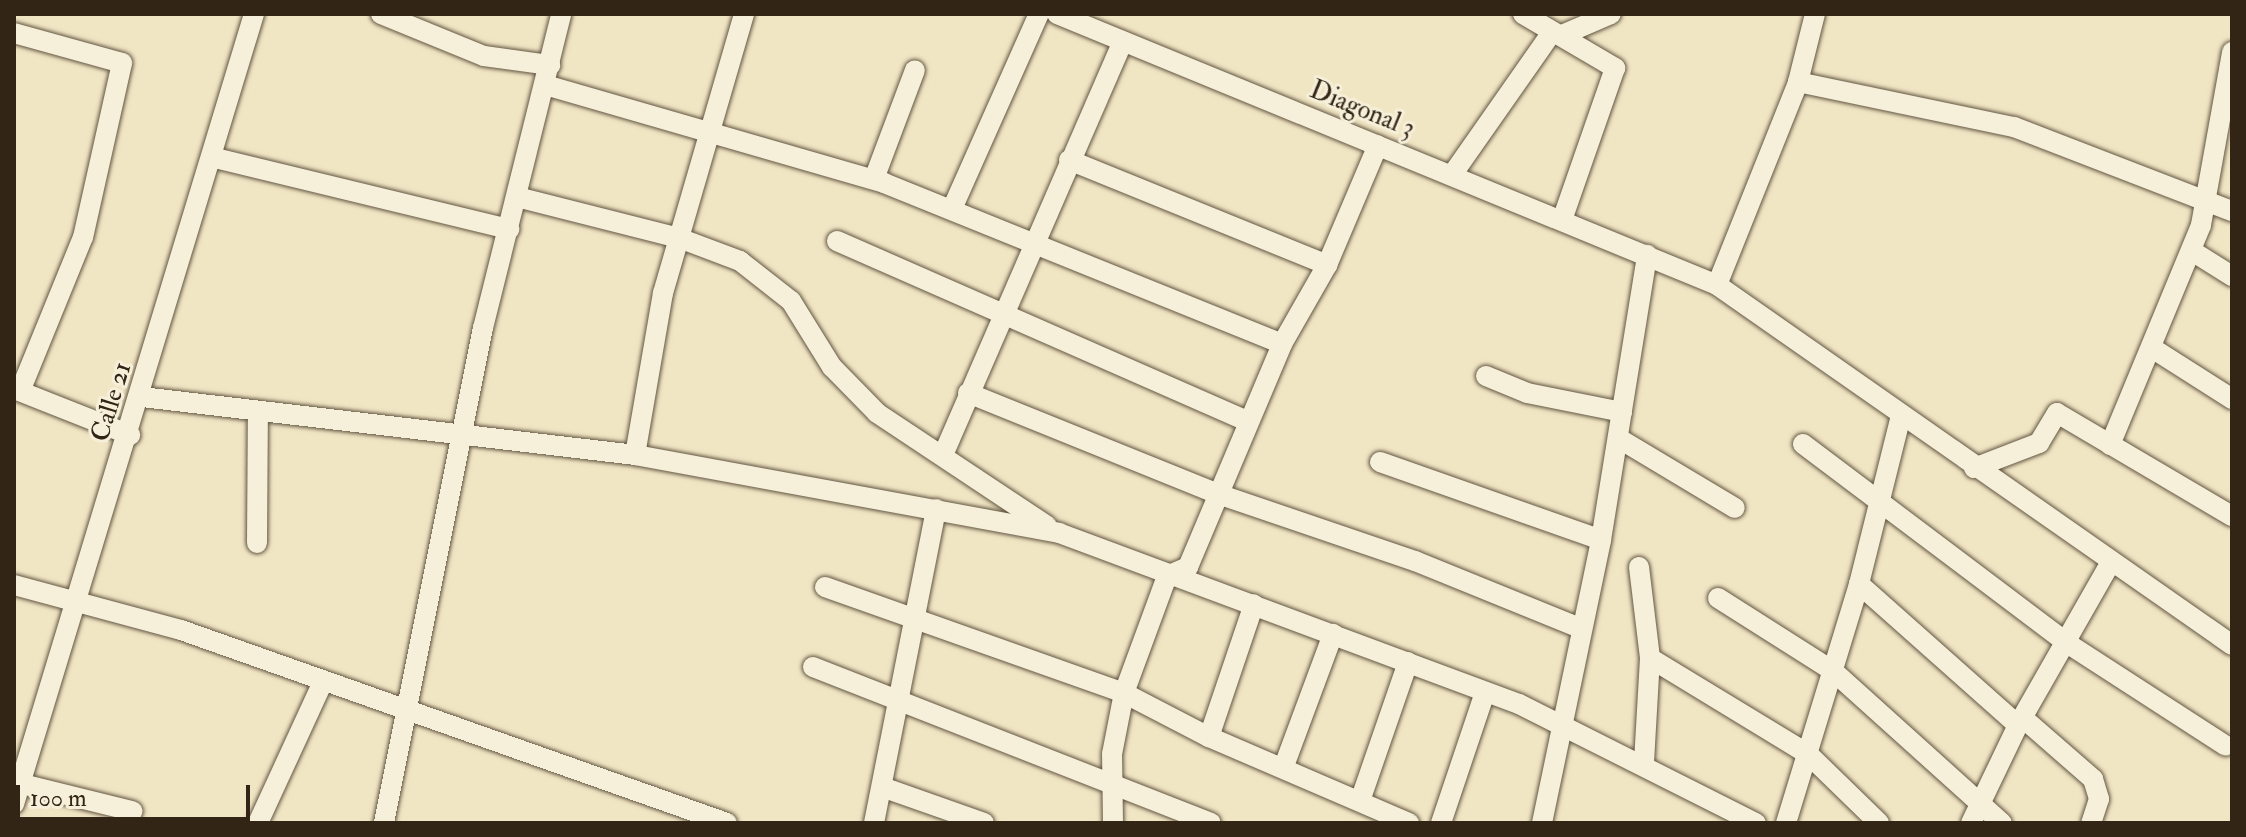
<!DOCTYPE html>
<html>
<head>
<meta charset="utf-8">
<style>
	body { margin:0 }
	#map { position:relative; width:2246px; height:837px; overflow:hidden; background:#f1e6c4; font-family:"IM FELL Double Pica",serif }
	div>[style] { position:absolute }
	.roads { filter:drop-shadow(0 0 2px #625542) drop-shadow(0 0 2px #625542) }
	.minor>* { height:20px; margin:-10px; padding:0 10px; transform-origin:10px; border-radius:10px; background:#f6efd9 }
	span { translate:-50% -50%; white-space:nowrap; text-align:center; line-height:1.15; -webkit-text-stroke:6px #f6efd9; paint-order:stroke }
	.street-label { font-size:26px; color:#322516 }
	.frame { position:absolute; inset:0; border:16px solid #322516; pointer-events:none }
	.scale { position:absolute; left:16px; top:785px; width:234px; height:36px; box-sizing:border-box; border:4px solid #322516; border-top:0; padding-left:10px; font-size:24px; line-height:28px; white-space:nowrap; color:#322516; -webkit-text-stroke:6px #f6efd9; paint-order:stroke }
</style>
</head>
<body>
<div id="map">
	<div class="roads">
		<div class="minor">
			<i style="left:381px;top:14px;width:111px;rotate:22.2deg"></i>
			<i style="left:484px;top:56px;width:67px;rotate:7.8deg"></i>
			<i style="left:1057px;top:14px;width:713px;rotate:22.32deg"></i>
			<i style="left:1717px;top:285px;width:628px;rotate:34.95deg"></i>
			<i style="left:1523px;top:14px;width:107px;rotate:30.4deg"></i>
			<i style="left:1615px;top:68px;width:161px;rotate:109.2deg"></i>
			<i style="left:14px;top:33px;width:112px;rotate:15.5deg"></i>
			<i style="left:122px;top:63px;width:178px;rotate:102.6deg"></i>
			<i style="left:83px;top:237px;width:166px;rotate:112.2deg"></i>
			<i style="left:1562px;top:35px;width:53px;rotate:-23.2deg"></i>
			<i style="left:1798px;top:82px;width:221px;rotate:11.8deg"></i>
			<i style="left:2014px;top:127px;width:234px;rotate:21.1deg"></i>
			<i style="left:545px;top:85px;width:353px;rotate:16.1deg"></i>
			<i style="left:884px;top:183px;width:429px;rotate:22deg"></i>
			<i style="left:211px;top:157px;width:307px;rotate:13.6deg"></i>
			<i style="left:1069px;top:160px;width:279px;rotate:22.1deg"></i>
			<i style="left:1452px;top:175px;width:174px;rotate:-55deg"></i>
			<i style="left:874px;top:179px;width:116px;rotate:-69.4deg"></i>
			<i style="left:517px;top:197px;width:167px;rotate:14.2deg"></i>
			<i style="left:679px;top:238px;width:65px;rotate:20.7deg"></i>
			<i style="left:740px;top:261px;width:65px;rotate:38.1deg"></i>
			<i style="left:791px;top:301px;width:78px;rotate:58.2deg"></i>
			<i style="left:832px;top:367px;width:64px;rotate:45.6deg"></i>
			<i style="left:877px;top:413px;width:204px;rotate:33.6deg"></i>
			<i style="left:952px;top:209px;width:214px;rotate:-66deg"></i>
			<i style="left:837px;top:241px;width:449px;rotate:23.7deg"></i>
			<i style="left:2192px;top:251px;width:47px;rotate:32deg"></i>
			<i style="left:1717px;top:285px;width:219px;rotate:-68.2deg"></i>
			<i style="left:1798px;top:82px;width:70px;rotate:-76deg"></i>
			<i style="left:2152px;top:348px;width:95px;rotate:32.5deg"></i>
			<i style="left:1486px;top:376px;width:44px;rotate:22.5deg"></i>
			<i style="left:1527px;top:393px;width:97px;rotate:11.3deg"></i>
			<i style="left:14px;top:389px;width:125px;rotate:21.6deg"></i>
			<i style="left:968px;top:393px;width:270px;rotate:22deg"></i>
			<i style="left:1218px;top:494px;width:208px;rotate:18.8deg"></i>
			<i style="left:1415px;top:561px;width:178px;rotate:22.1deg"></i>
			<i style="left:142px;top:397px;width:496px;rotate:6.7deg"></i>
			<i style="left:635px;top:455px;width:431px;rotate:10.4deg"></i>
			<i style="left:1059px;top:533px;width:491px;rotate:20.4deg"></i>
			<i style="left:1519px;top:704px;width:265px;rotate:26.7deg"></i>
			<i style="left:1618px;top:438px;width:136px;rotate:30.9deg"></i>
			<i style="left:1803px;top:444px;width:331px;rotate:37deg"></i>
			<i style="left:2067px;top:643px;width:189px;rotate:32.9deg"></i>
			<i style="left:2110px;top:445px;width:238px;rotate:-67.5deg"></i>
			<i style="left:2201px;top:225px;width:176px;rotate:-79.8deg"></i>
			<i style="left:635px;top:455px;width:164px;rotate:-80.2deg"></i>
			<i style="left:663px;top:293px;width:291px;rotate:-73.8deg"></i>
			<i style="left:943px;top:455px;width:451px;rotate:-66.5deg"></i>
			<i style="left:1380px;top:462px;width:234px;rotate:19.4deg"></i>
			<i style="left:1974px;top:468px;width:70px;rotate:-21deg"></i>
			<i style="left:2039px;top:443px;width:35px;rotate:-59deg"></i>
			<i style="left:2057px;top:413px;width:203px;rotate:30.5deg"></i>
			<i style="left:257px;top:543px;width:132px;rotate:-89.6deg"></i>
			<i style="left:1639px;top:567px;width:92px;rotate:83.1deg"></i>
			<i style="left:1650px;top:658px;width:105px;rotate:93.3deg"></i>
			<i style="left:1859px;top:584px;width:213px;rotate:41.6deg"></i>
			<i style="left:14px;top:585px;width:173px;rotate:15.1deg"></i>
			<i style="left:181px;top:630px;width:579px;rotate:19.47deg"></i>
			<i style="left:825px;top:587px;width:317px;rotate:19.5deg"></i>
			<i style="left:1124px;top:693px;width:96px;rotate:27.4deg"></i>
			<i style="left:1209px;top:737px;width:218px;rotate:23.3deg"></i>
			<i style="left:1718px;top:598px;width:136px;rotate:32.4deg"></i>
			<i style="left:1833px;top:671px;width:227px;rotate:42deg"></i>
			<i style="left:1650px;top:658px;width:185px;rotate:31.3deg"></i>
			<i style="left:1808px;top:754px;width:99px;rotate:44.2deg"></i>
			<i style="left:813px;top:667px;width:427px;rotate:21.4deg"></i>
			<i style="left:2023px;top:718px;width:93px;rotate:41.1deg"></i>
			<i style="left:2093px;top:779px;width:21px;rotate:73deg"></i>
			<i style="left:2099px;top:799px;width:25px;rotate:108deg"></i>
			<i style="left:1209px;top:737px;width:140px;rotate:-71.3deg"></i>
			<i style="left:1284px;top:766px;width:141px;rotate:-69.6deg"></i>
			<i style="left:14px;top:782px;width:122px;rotate:13.8deg"></i>
			<i style="left:882px;top:787px;width:108px;rotate:19.4deg"></i>
			<i style="left:1360px;top:801px;width:147px;rotate:-70.9deg"></i>
			<i style="left:14px;top:804px;width:826px;rotate:-73.1deg"></i>
			<i style="left:258px;top:823px;width:155px;rotate:-65.3deg"></i>
			<i style="left:384px;top:823px;width:505px;rotate:-78.69deg"></i>
			<i style="left:483px;top:328px;width:324px;rotate:-76deg"></i>
			<i style="left:874px;top:823px;width:320px;rotate:-78.8deg"></i>
			<i style="left:1113px;top:823px;width:69px;rotate:-90.8deg"></i>
			<i style="left:1112px;top:754px;width:62px;rotate:-78.9deg"></i>
			<i style="left:1124px;top:693px;width:125px;rotate:-69.8deg"></i>
			<i style="left:1167px;top:576px;width:23px;rotate:-23deg"></i>
			<i style="left:1188px;top:567px;width:242px;rotate:-67.1deg"></i>
			<i style="left:1282px;top:344px;width:91px;rotate:-60.3deg"></i>
			<i style="left:1327px;top:265px;width:130px;rotate:-67deg"></i>
			<i style="left:1441px;top:823px;width:138px;rotate:-71.4deg"></i>
			<i style="left:1542px;top:823px;width:289px;rotate:-78.2deg"></i>
			<i style="left:1601px;top:540px;width:289px;rotate:-80.8deg"></i>
			<i style="left:1786px;top:823px;width:250px;rotate:-73deg"></i>
			<i style="left:1859px;top:584px;width:174px;rotate:-76deg"></i>
			<i style="left:1971px;top:823px;width:109px;rotate:-64.4deg"></i>
			<i style="left:2018px;top:725px;width:188px;rotate:-60.3deg"></i>
		</div>
	</div>
	<div class="street-label">
		<span style="left:1362px;top:110px;rotate:22deg">Diagonal 3</span>
		<span style="left:112px;top:402px;rotate:-73deg">Calle 21</span>
	</div>
	<div class="frame"></div>
	<div class="scale">100 m</div>
</div>
</body>
</html>
